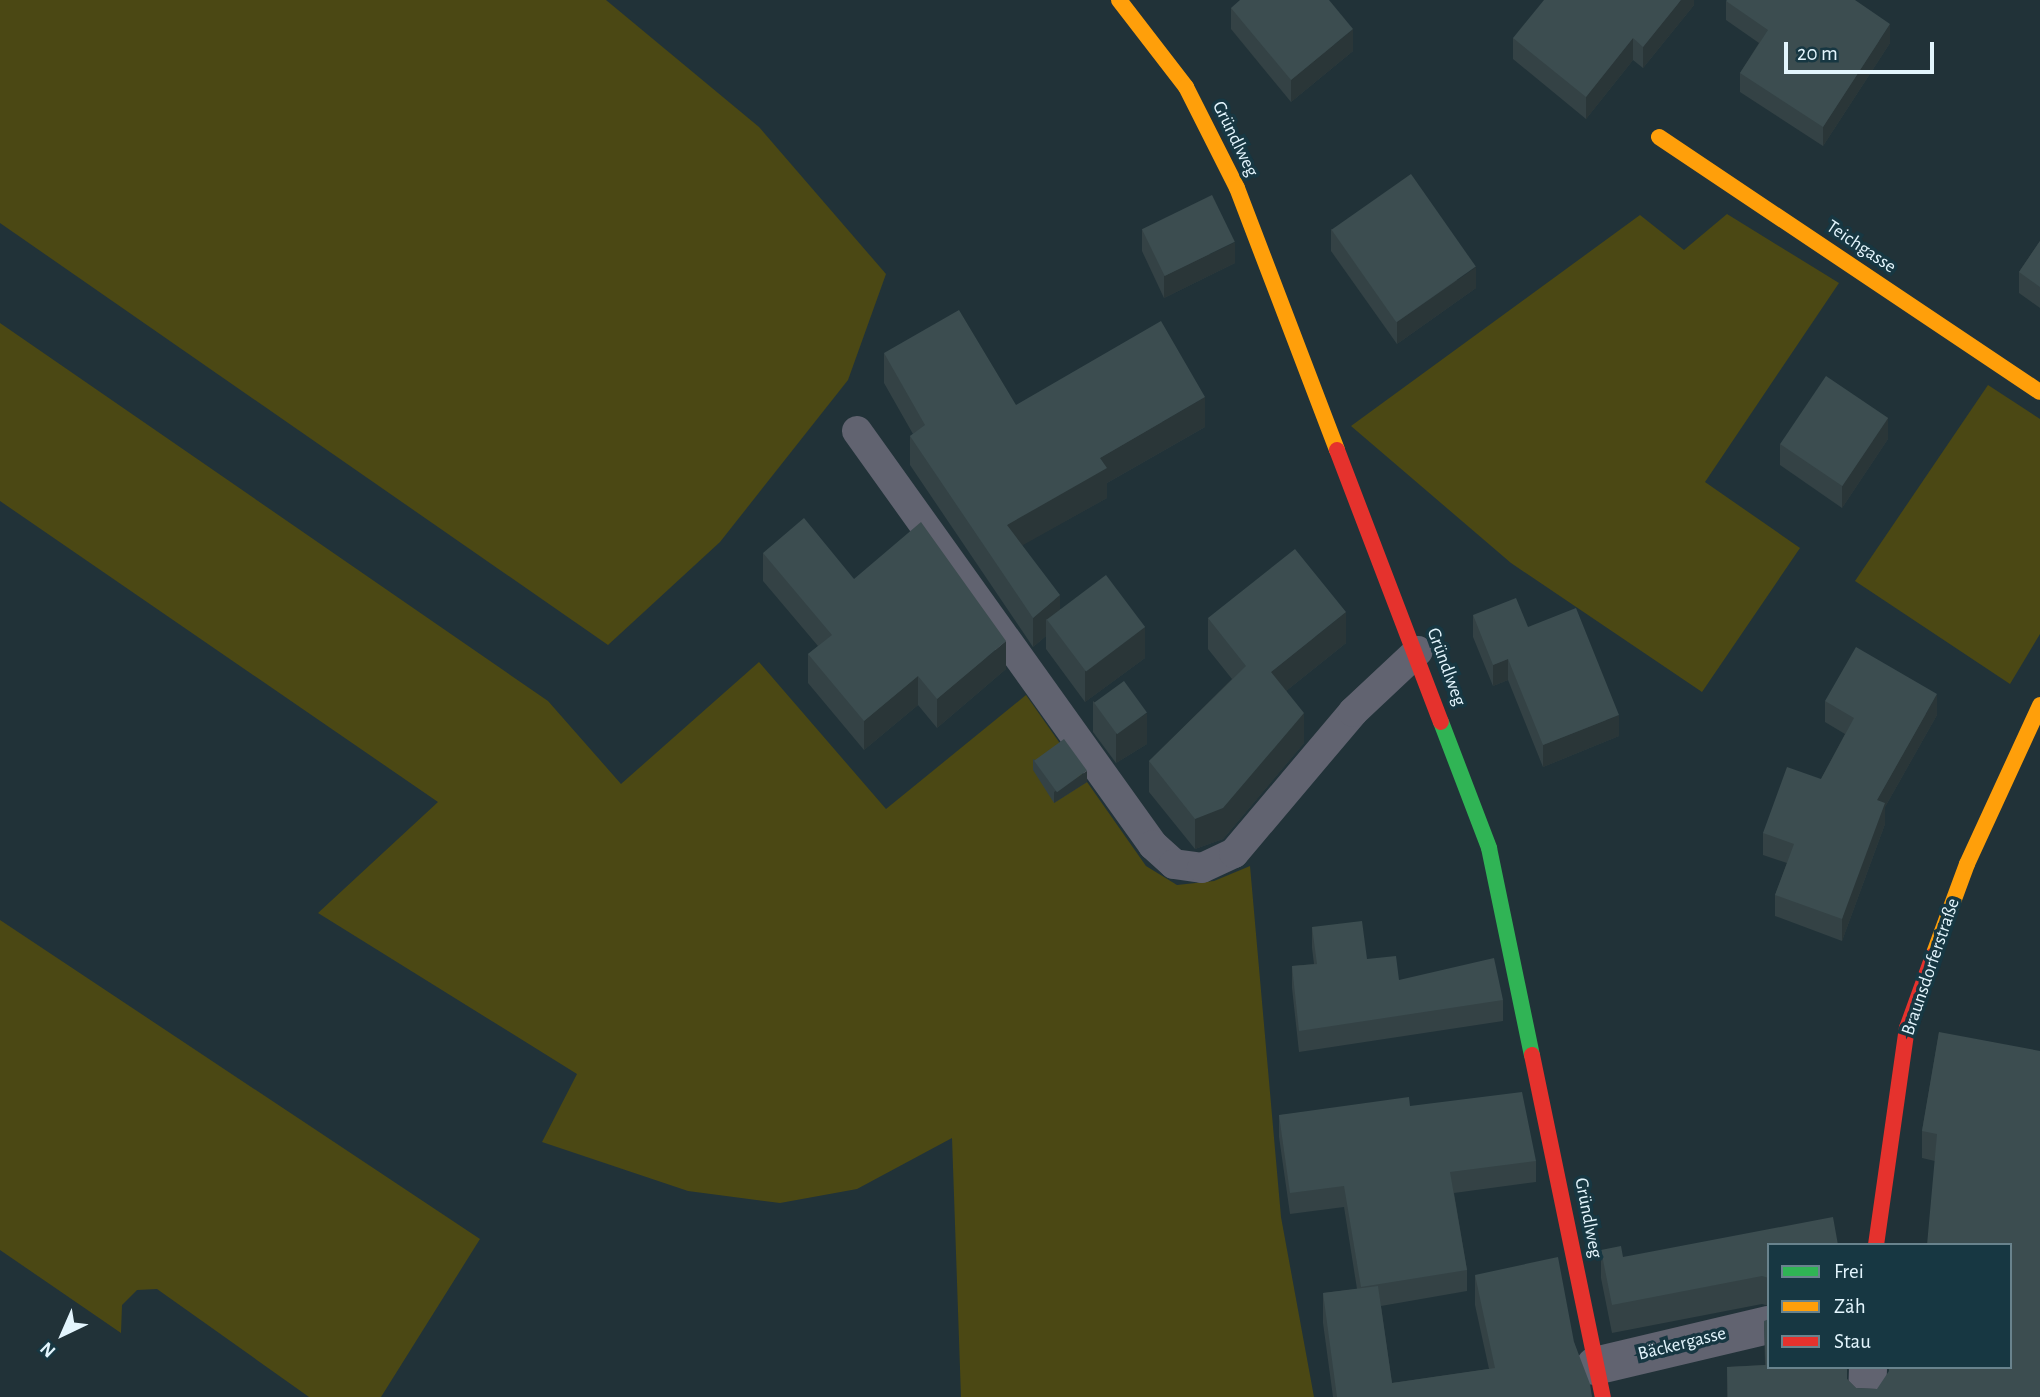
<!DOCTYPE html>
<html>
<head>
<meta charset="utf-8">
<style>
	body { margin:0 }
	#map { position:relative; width:2040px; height:1397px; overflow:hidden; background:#213238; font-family:"Alegreya Sans",sans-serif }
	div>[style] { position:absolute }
	.green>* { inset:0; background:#4b4814 }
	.lane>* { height:30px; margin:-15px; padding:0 15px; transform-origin:15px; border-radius:15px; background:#616370 }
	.street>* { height:38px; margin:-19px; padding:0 19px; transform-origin:19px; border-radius:19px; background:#616370 }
	.fast>* { height:16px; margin:-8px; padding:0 8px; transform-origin:8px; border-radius:8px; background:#30b455 }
	.slow>* { height:16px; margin:-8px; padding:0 8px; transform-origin:8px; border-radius:8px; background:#ff9f0a }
	.jam>* { height:16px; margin:-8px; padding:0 8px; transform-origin:8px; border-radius:8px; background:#e5322d }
	.wall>* { inset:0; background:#344245 }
	.shaded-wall>* { inset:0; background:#2a3638 }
	.building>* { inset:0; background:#3c4d50; transform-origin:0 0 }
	span { translate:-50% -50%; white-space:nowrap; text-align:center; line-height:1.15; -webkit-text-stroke:7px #173742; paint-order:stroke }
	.street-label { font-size:19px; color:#e3f5fd }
	.legend { position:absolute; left:1767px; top:1243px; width:245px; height:126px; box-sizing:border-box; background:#173742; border:2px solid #69838d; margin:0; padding:9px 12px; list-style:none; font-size:21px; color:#e3f5fd }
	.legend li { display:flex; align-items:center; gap:14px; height:35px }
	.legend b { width:35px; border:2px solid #69838d }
	.north { position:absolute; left:28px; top:1299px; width:70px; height:70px; -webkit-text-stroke:5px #173742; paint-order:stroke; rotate:224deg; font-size:19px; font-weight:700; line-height:28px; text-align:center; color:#e3f5fd }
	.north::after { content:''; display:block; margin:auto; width:24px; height:32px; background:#e3f5fd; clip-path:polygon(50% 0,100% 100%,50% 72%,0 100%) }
	.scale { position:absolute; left:1784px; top:42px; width:150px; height:32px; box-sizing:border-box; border:4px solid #e3f5fd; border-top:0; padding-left:9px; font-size:21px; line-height:24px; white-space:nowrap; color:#e3f5fd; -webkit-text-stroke:5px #173742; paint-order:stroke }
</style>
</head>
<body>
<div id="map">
	<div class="green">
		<i style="clip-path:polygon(0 0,606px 0,759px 127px,886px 274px,848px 380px,720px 542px,608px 645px,0 223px)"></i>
		<i style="clip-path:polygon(1727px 214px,1839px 283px,1705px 482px,1800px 548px,1702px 692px,1511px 563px,1351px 426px,1640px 215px,1684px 250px)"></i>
		<i style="clip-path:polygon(0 323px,548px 701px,621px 784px,759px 662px,886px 809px,1026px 695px,1146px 866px,1177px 885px,1214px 881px,1250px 866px,1281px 1217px,1314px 1397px,961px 1397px,952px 1138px,857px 1189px,780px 1203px,688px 1191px,542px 1142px,577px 1074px,318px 913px,438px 802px,0 501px)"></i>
		<i style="clip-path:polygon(1988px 385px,2040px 419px,2040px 634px,2010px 684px,1855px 581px)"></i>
		<i style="clip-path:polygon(0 920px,480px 1239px,381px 1397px,309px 1397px,157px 1289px,137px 1290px,122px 1305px,121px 1333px,0 1250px)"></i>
	</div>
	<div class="lane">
		<i style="left:857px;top:431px;width:509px;rotate:54.44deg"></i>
		<i style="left:1153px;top:845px;width:28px;rotate:42deg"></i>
		<i style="left:1174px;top:864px;width:28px;rotate:8deg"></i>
		<i style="left:1202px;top:868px;width:35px;rotate:-25deg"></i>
		<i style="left:1234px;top:853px;width:185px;rotate:-49.8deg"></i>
		<i style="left:1353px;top:712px;width:89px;rotate:-43.2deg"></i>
	</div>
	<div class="street">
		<i style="left:1595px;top:1366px;width:179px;rotate:-13.3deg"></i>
		<i style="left:1867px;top:1397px;width:30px;rotate:-88deg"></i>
	</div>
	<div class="fast">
		<i style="left:1441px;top:722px;width:135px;rotate:69.1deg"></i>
		<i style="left:1489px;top:848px;width:211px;rotate:78.3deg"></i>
	</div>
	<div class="slow">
		<i style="left:1119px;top:0;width:110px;rotate:52.4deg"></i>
		<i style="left:1186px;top:87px;width:113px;rotate:63.2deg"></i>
		<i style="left:1237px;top:188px;width:280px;rotate:69.1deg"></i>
		<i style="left:1659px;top:137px;width:458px;rotate:33.8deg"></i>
		<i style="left:1933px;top:956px;width:98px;rotate:-69.7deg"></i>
		<i style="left:1967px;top:864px;width:175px;rotate:-65.3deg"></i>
	</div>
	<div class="jam">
		<i style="left:1337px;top:450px;width:291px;rotate:69.1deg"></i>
		<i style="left:1532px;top:1055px;width:349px;rotate:78.3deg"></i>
		<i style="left:1876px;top:1245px;width:219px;rotate:-81.9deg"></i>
		<i style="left:1907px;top:1028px;width:77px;rotate:-70.1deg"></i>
	</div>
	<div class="wall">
		<i style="clip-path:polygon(1694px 0,1694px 5px,1643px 68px,1633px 60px,1586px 119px,1513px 59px,1513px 38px)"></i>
		<i style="clip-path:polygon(1726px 1px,1890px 43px,1823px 146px,1740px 92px,1740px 73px,1759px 43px,1726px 20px)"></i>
		<i style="clip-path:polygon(1231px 8px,1353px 51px,1291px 102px,1231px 29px)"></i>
		<i style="clip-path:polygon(1331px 229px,1476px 288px,1397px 344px,1331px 251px)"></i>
		<i style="clip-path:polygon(1142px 230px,1235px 263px,1164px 298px,1142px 251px)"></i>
		<i style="clip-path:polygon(2040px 241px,2040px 308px,2019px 293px,2019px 272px)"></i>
		<i style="clip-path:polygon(884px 353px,1016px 405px,1205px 427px,1107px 483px,1107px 498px,1022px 545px,1060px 609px,1145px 658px,1085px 702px,1046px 649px,1046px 636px,1033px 647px,910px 465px,910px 436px,913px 434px,884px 383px)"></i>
		<i style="clip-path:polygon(1888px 439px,1842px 508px,1780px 465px,1780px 444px)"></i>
		<i style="clip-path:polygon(763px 553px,854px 579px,1006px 669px,937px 728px,918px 705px,864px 750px,808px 683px,808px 654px,818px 646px,763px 581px)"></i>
		<i style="clip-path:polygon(1473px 615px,1528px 627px,1619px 736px,1543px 767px,1508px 680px,1493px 686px,1473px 637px)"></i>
		<i style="clip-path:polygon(1208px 618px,1346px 643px,1286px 691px,1304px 743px,1223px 839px,1195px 849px,1149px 792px,1149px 761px,1232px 679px,1208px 649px)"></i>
		<i style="clip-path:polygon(1093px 701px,1147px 744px,1116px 763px,1093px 732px)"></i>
		<i style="clip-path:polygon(1825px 701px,1937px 715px,1885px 807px,1885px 824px,1842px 941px,1775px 916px,1775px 895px,1787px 863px,1763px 855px,1763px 833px,1821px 779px,1845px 734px,1825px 722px)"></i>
		<i style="clip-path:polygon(1033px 759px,1087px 782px,1054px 803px,1033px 770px)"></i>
		<i style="clip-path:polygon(1312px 927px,1399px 980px,1503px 1000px,1503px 1021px,1299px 1052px,1292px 988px,1292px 966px,1314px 964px,1312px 948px)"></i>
		<i style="clip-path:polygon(1939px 1032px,2040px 1397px,1727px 1397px,1727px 1367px,1765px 1365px,1764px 1321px,1847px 1379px,1856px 1388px,1877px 1389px,2010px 1367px,1935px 1161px,1922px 1158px,1922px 1131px)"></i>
		<i style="clip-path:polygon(1410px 1106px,1536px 1161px,1536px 1182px,1454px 1193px,1467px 1270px,1467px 1291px,1381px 1306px,1392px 1383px,1489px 1369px,1475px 1305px,1475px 1275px,1574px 1342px,1592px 1397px,1333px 1397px,1323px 1323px,1323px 1293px,1357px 1289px,1344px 1207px,1290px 1214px,1279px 1137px,1279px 1115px)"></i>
		<i style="clip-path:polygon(1769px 1245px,1769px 1306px,1762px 1304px,1612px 1333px,1601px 1278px,1601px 1250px,1623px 1257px)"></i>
	</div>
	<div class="shaded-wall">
		<i style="clip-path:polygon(1681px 0,1694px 0,1694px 5px,1643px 68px,1643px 47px)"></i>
		<i style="clip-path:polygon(1890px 24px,1890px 43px,1823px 146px,1823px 127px)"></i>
		<i style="clip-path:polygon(1353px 29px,1353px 51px,1291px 102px,1291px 80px)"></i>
		<i style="clip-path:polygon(1633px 38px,1633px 60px,1586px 119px,1586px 97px)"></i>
		<i style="clip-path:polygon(1235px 242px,1235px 263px,1164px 298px,1164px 276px)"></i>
		<i style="clip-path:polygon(1476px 267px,1476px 288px,1397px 344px,1397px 322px)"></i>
		<i style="clip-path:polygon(1205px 397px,1205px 427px,1107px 483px,1107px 498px,1007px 554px,1007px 525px,1100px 458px)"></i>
		<i style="clip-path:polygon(1888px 418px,1888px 439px,1842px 508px,1842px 486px)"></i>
		<i style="clip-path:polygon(1060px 595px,1060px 624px,1046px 619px,1046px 636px,1033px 647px,1033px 618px)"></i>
		<i style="clip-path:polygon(1346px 612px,1346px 643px,1271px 703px,1271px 672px)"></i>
		<i style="clip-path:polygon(1145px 627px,1145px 658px,1085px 702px,1085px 671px)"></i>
		<i style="clip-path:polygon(1006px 641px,1006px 669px,937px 728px,937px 699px)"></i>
		<i style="clip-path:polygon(1508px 659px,1508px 680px,1493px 686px,1493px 665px)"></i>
		<i style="clip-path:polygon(918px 676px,918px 705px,864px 750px,864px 721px)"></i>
		<i style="clip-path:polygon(1937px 694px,1937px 715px,1885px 807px,1885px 824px,1842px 941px,1842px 919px,1877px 800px)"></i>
		<i style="clip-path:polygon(1147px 713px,1147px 744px,1116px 763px,1116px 733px)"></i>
		<i style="clip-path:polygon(1304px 713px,1304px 743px,1223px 839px,1195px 849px,1195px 819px)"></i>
		<i style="clip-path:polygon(1619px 715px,1619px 736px,1543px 767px,1543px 745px)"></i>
		<i style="clip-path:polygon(1087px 771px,1087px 782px,1054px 803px,1054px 792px)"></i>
	</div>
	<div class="building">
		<i style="clip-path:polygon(1240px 0,1329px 0,1353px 29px,1291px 80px,1231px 8px)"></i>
		<i style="clip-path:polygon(1544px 0,1681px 0,1643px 47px,1633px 38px,1586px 97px,1513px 38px)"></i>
		<i style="clip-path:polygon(1727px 0,1855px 0,1890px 24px,1823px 127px,1740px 73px,1768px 30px,1726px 1px)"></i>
		<i style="left:1411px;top:174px;width:113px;height:97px;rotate:55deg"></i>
		<i style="left:1212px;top:195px;width:52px;height:78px;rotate:64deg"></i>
		<i style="clip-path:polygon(2040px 241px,2040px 287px,2019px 272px)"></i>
		<i style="clip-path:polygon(959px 310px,1016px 405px,1161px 321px,1205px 397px,1100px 458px,1107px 468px,1007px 525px,1060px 595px,1033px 618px,910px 436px,925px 425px,884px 353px)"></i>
		<i style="left:1826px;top:376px;width:75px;height:82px;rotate:34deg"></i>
		<i style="clip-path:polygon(804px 518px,854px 579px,921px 522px,1006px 641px,937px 699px,918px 676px,864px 721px,808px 654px,832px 635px,763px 553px)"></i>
		<i style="clip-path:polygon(1295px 549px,1346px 612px,1271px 672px,1304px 713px,1223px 808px,1195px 819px,1149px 761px,1246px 666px,1208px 618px)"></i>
		<i style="left:1106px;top:575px;width:65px;height:74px;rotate:53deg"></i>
		<i style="clip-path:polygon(1516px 598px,1528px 627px,1576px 608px,1619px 715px,1543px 745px,1508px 659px,1493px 665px,1473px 615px)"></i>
		<i style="clip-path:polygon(1856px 647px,1937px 694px,1877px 800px,1885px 803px,1842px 919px,1775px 895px,1794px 844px,1763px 833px,1787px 767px,1821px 779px,1854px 718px,1825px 701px)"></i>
		<i style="left:1124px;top:681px;width:39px;height:37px;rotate:54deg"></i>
		<i style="left:1064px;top:739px;width:39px;height:37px;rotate:54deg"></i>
		<i style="clip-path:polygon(1362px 921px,1367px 959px,1396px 956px,1399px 980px,1494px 958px,1503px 1000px,1299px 1031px,1292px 966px,1317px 964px,1312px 927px)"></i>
		<i style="clip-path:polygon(1939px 1032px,2040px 1051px,2040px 1397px,1728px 1397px,1727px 1367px,1766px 1365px,1764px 1321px,1769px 1319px,1769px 1367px,1847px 1367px,1847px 1379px,1856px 1388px,1877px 1389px,1889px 1371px,1889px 1367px,2010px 1367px,2010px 1245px,1927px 1245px,1937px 1134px,1922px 1131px)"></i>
		<i style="clip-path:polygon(1522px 1092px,1536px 1161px,1450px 1172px,1467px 1270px,1361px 1287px,1344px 1186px,1290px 1193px,1279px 1115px,1409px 1097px,1410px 1106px)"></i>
		<i style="clip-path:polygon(1833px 1217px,1838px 1245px,1769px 1245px,1769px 1278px,1762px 1276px,1612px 1305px,1601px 1250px,1621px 1246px,1623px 1257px)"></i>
		<i style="clip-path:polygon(1558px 1257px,1574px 1342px,1590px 1384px,1592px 1397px,1337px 1397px,1323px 1293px,1378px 1286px,1392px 1383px,1495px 1368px,1475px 1275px)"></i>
	</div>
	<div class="street-label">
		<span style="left:1235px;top:139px;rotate:64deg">Gründlweg</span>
		<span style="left:1861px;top:247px;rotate:34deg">Teichgasse</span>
		<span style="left:1446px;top:667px;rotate:70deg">Gründlweg</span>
		<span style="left:1931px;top:967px;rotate:-71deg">Braunsdorferstraße</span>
		<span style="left:1588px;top:1218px;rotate:79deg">Gründlweg</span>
		<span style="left:1682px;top:1344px;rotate:-14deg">Bäckergasse</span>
	</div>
	<ul class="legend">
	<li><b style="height:9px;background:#30b455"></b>Frei</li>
	<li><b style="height:9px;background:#ff9f0a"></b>Zäh</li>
	<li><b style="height:9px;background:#e5322d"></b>Stau</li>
	</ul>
	<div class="north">N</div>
	<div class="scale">20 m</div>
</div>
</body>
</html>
